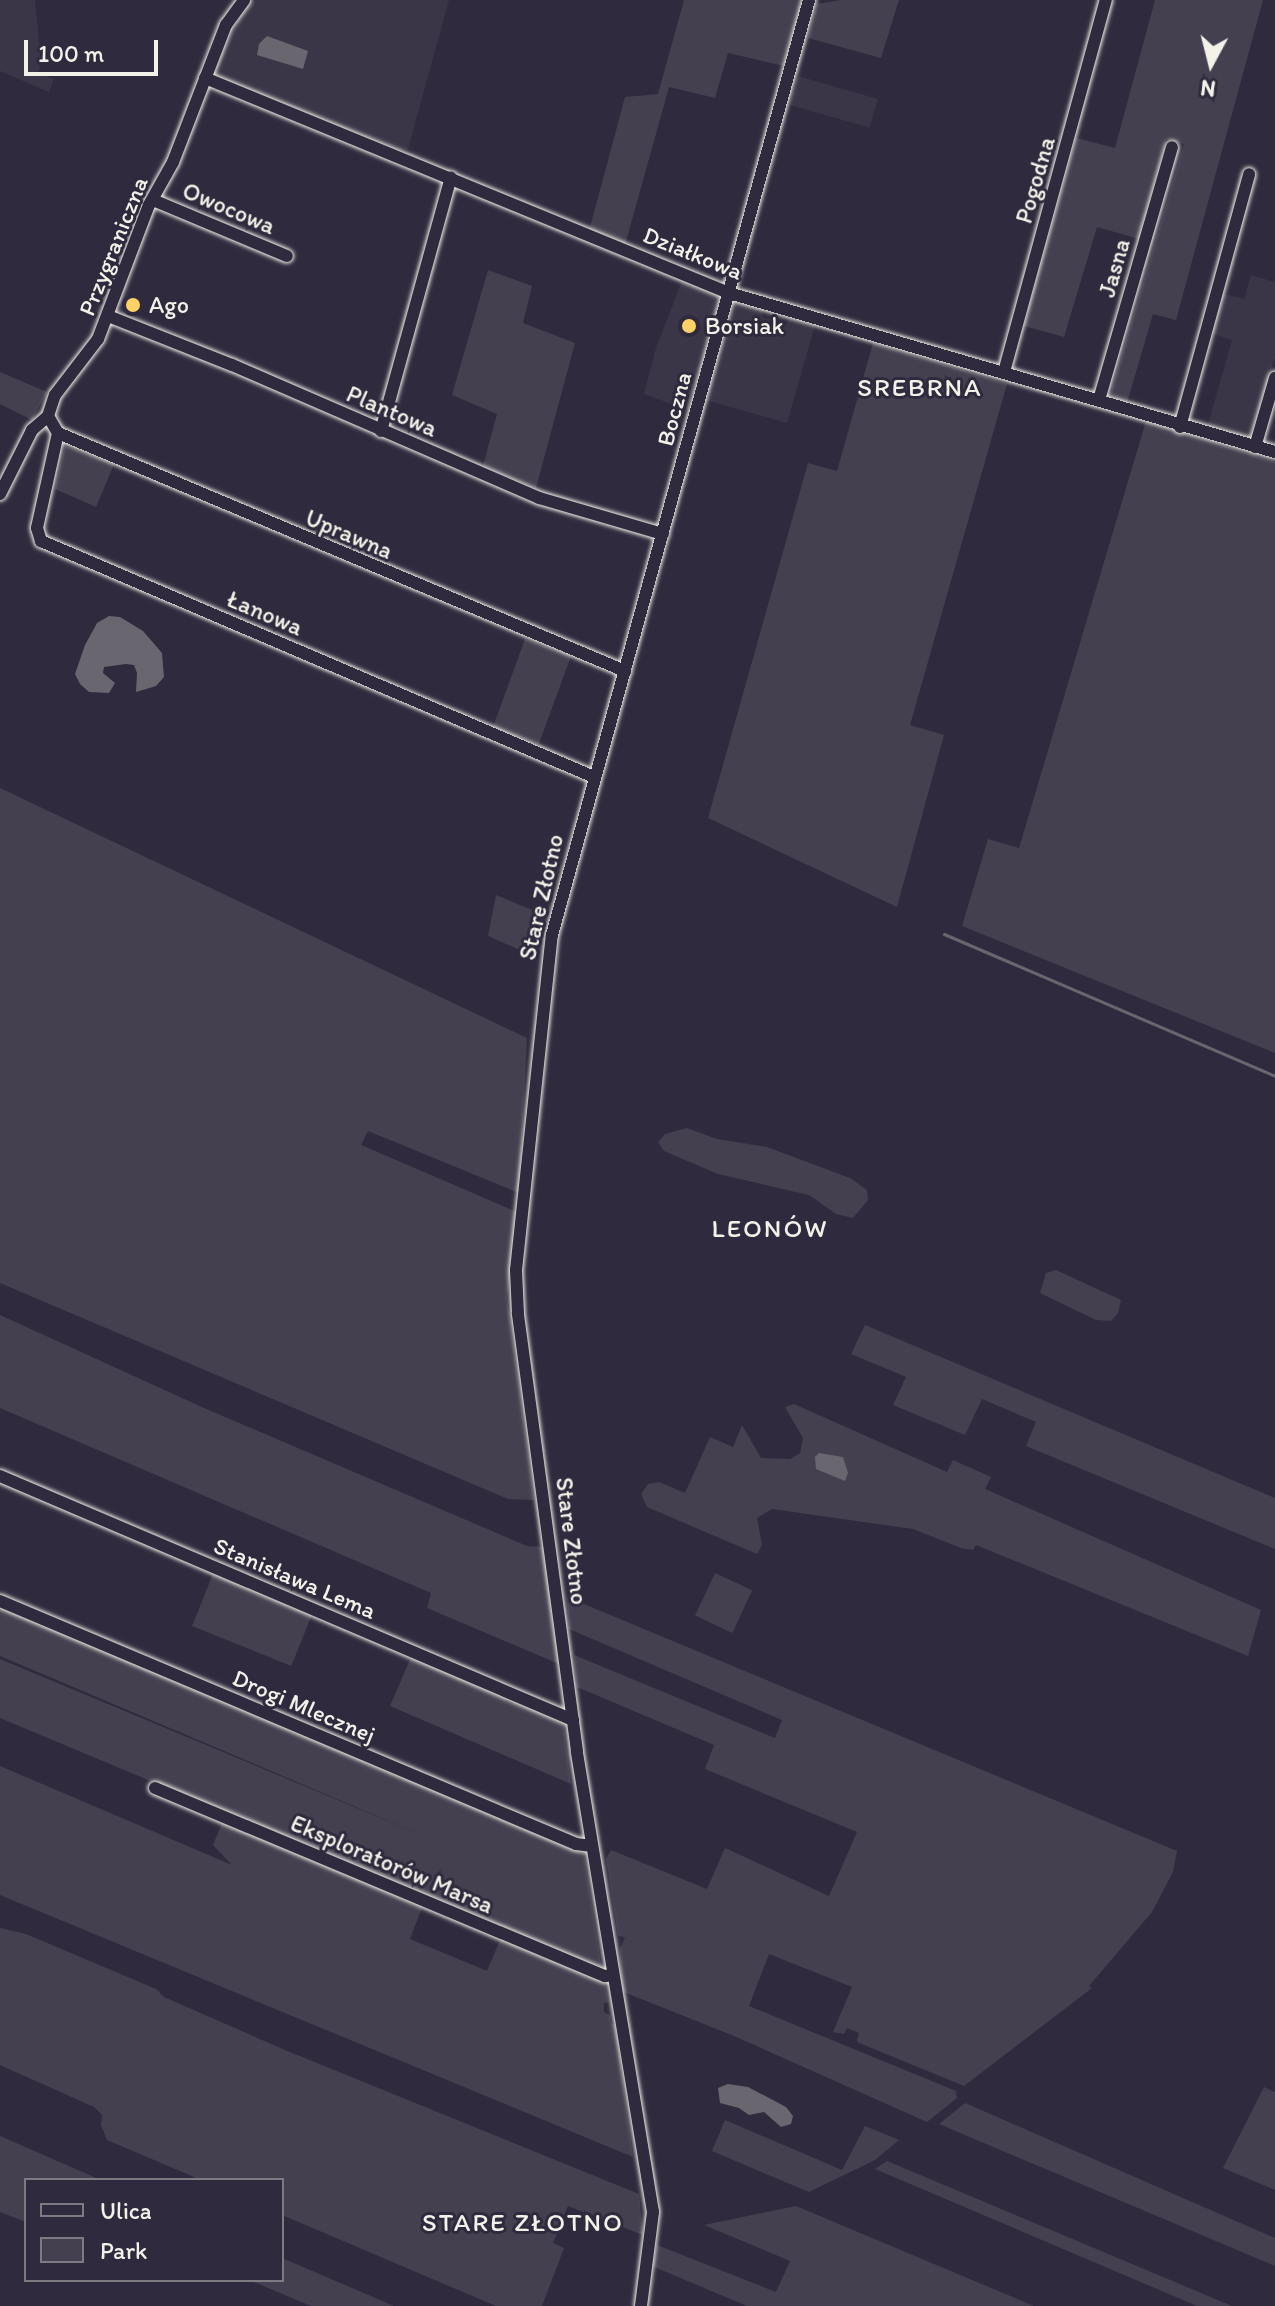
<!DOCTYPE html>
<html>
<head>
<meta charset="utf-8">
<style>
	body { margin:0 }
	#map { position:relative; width:1275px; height:2306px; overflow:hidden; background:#2f2a3d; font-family:Itim,sans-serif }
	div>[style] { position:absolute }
	.built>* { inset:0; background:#3b3647; transform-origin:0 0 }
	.green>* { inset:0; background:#454050; transform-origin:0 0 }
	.water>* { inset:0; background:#6a6670 }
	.stream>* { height:3px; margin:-1.5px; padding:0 1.5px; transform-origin:1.5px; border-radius:1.5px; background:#6a6670 }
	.roads { filter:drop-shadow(0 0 2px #f4f1e8) drop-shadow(0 0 2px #f4f1e8) }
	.minor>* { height:12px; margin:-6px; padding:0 6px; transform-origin:6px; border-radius:6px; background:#2f2a3d }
	.dots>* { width:22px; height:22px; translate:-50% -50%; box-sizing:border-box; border:4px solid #2f2a3d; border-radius:50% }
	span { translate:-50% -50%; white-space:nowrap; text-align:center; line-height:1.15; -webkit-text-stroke:6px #2f2a3d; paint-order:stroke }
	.street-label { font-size:24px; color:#f4f1e8 }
	.poi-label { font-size:24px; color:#f4f1e8 }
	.left { translate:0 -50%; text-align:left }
	.neighbourhood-label { font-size:26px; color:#f4f1e8; letter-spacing:2px }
	.legend { position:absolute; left:24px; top:2178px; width:260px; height:104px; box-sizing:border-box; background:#2f2a3d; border:2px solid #7e7a81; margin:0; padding:10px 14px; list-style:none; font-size:24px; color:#f4f1e8 }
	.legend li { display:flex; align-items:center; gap:16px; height:40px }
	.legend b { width:40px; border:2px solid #7e7a81 }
	.north { position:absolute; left:1171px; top:24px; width:80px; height:80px; -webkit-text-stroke:6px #2f2a3d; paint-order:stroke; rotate:187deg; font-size:22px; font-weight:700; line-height:32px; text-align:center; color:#f4f1e8 }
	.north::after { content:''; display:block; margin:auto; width:28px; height:36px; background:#f4f1e8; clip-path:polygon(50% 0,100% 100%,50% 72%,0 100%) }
	.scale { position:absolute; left:24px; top:40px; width:134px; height:36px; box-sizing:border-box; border:4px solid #f4f1e8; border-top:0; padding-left:10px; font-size:24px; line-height:28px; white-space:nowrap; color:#f4f1e8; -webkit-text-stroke:6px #2f2a3d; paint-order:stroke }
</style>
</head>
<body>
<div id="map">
	<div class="built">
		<i style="clip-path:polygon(0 0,35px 0,41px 62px,38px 73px,54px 79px,49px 92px,0 71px)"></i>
		<i style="clip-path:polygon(249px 0,449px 0,408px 149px,400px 150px,216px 77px,213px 72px)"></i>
		<i style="left:798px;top:76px;width:83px;height:30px;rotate:16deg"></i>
		<i style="clip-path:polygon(1251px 275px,1275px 282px,1275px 357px,1254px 434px,1247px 438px,1207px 428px,1232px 340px,1210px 333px,1221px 293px,1244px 299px)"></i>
		<i style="clip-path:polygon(682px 281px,717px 294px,719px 304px,688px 410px,644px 394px,656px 348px)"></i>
		<i style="clip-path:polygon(735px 302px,764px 308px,762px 317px,787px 324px,789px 317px,815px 325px,787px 423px,706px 400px)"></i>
	</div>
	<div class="green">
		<i style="clip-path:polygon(684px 0,802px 0,784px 66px,728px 53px,715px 98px,669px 87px,625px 245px,589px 231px,625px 97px,658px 94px)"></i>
		<i style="clip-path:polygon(841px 0,899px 0,881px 58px,808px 38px,817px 4px)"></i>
		<i style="clip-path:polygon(1155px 0,1263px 0,1176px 320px,1153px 314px,1127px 403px,1110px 395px,1184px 144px,1166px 139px,1139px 239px,1097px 227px,1064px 337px,1024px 326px,1076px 138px,1115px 148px)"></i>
		<i style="clip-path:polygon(488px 270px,532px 286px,523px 323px,575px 343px,536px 488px,483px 466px,497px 414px,452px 395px)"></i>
		<i style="clip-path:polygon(873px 343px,1007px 384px,910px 725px,944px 735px,897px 907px,708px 818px,808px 463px,837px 471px)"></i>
		<i style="clip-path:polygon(0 372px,47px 392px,32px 420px,0 404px)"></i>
		<i style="clip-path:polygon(1146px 421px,1275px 462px,1275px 1053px,962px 926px,988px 839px,1019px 848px)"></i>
		<i style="clip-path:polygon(65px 446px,114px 464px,96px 507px,55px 489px)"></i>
		<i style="left:525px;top:639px;width:49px;height:94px;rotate:20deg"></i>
		<i style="clip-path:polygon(0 788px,527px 1038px,519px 1193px,368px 1131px,361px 1145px,517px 1212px,507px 1299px,534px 1500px,508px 1499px,0 1283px)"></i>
		<i style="clip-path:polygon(496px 895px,544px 915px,536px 957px,488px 936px)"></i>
		<i style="clip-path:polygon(687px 1128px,717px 1139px,767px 1147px,850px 1178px,867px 1190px,868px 1200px,853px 1218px,836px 1214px,809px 1195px,718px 1174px,664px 1151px,658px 1142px,665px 1134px)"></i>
		<i style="clip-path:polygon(1056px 1270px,1121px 1300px,1118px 1313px,1111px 1321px,1096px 1320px,1040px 1293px,1046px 1273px)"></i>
		<i style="clip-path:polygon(0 1315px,204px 1408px,527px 1546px,546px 1547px,559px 1664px,427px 1608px,431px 1593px,0 1408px)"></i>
		<i style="clip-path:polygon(865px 1325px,1275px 1498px,1275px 1549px,1026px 1446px,1036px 1422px,982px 1399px,965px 1435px,893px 1405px,906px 1377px,851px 1354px)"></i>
		<i style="clip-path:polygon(794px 1404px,947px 1472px,953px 1460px,991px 1477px,985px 1489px,1261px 1610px,1248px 1656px,976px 1545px,973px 1550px,961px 1548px,913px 1529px,772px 1509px,757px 1518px,762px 1545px,757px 1554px,647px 1507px,641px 1494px,648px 1484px,659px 1482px,685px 1493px,710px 1437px,733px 1447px,742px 1425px,761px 1458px,790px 1459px,800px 1453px,803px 1438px,785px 1407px)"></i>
		<i style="left:715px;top:1573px;width:41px;height:47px;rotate:25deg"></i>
		<i style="left:213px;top:1574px;width:107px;height:56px;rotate:22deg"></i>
		<i style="clip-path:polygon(567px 1597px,1177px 1851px,1173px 1872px,1152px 1912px,1089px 1986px,1092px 1988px,964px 2086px,857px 2042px,859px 2033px,847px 2028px,844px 2034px,833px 2032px,852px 1987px,769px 1954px,749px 2006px,956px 2091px,957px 2098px,927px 2122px,734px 2036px,621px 1991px,620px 1948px,625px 1938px,618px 1935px,606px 1859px,611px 1850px,707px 1889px,725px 1848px,829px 1896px,857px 1832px,705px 1769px,714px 1745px,577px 1687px,574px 1655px,775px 1738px,782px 1720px,569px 1629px)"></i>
		<i style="clip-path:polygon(0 1605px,584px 1854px,602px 1970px,0 1718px,0 1659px,429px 1838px,0 1656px)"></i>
		<i style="clip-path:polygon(412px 1655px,507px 1697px,505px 1701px,513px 1704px,515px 1701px,563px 1721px,571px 1784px,390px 1706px)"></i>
		<i style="clip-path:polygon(0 1766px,232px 1865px,213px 1845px,223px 1821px,423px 1905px,410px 1939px,487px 1971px,501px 1938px,605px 1983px,608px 2002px,604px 2003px,604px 2012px,610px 2015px,611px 2023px,615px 2025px,633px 2157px,0 1895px)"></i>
		<i style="clip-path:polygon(0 1928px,26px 1934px,156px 1989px,164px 1997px,285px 2050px,639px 2194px,643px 2235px,568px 2206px,553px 2243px,564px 2248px,542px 2306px,496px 2306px,282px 2215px,282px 2180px,201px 2180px,107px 2140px,101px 2125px,102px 2115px,94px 2107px,0 2065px)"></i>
		<i style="clip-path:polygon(1264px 2087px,1275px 2092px,1275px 2190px,1223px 2168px)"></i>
		<i style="clip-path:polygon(965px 2103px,1275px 2238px,1275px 2266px,939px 2124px)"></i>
		<i style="clip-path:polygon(725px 2120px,842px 2170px,865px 2126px,899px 2140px,875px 2160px,809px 2192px,712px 2151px)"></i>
		<i style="clip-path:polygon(0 2136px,101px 2180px,26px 2180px,26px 2222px,0 2212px)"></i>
		<i style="clip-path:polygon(887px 2161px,1232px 2306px,1197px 2306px,875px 2169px)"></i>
		<i style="clip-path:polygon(796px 2206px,1034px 2306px,747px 2306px,652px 2266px,657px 2245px,776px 2292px,790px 2261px,704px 2225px)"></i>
		<i style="clip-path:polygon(282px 2258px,394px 2306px,311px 2306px,249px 2280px,282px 2280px)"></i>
	</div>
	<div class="water">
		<i style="clip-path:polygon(267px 36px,308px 51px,303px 69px,257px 55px,259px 44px)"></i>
		<i style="clip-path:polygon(109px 616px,120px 617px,143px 631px,162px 653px,164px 677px,156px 686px,136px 692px,137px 673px,134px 665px,126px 664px,104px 667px,103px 673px,115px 683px,109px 693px,89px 692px,80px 684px,75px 674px,85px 645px,97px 623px)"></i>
		<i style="clip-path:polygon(819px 1453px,843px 1457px,848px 1473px,845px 1481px,816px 1469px,815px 1457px)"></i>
		<i style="clip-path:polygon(728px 2084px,748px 2087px,786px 2107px,793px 2116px,791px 2124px,781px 2127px,764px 2112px,749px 2115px,739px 2108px,720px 2103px,718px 2088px)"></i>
	</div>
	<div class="stream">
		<i style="left:944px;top:934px;width:360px;rotate:23.2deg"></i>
	</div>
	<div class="roads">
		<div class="minor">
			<i style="left:205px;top:78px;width:566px;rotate:22.31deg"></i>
			<i style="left:729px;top:293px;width:569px;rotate:16.24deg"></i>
			<i style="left:153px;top:200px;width:145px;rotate:22.7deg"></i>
			<i style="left:108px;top:316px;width:133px;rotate:21.6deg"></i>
			<i style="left:232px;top:365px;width:335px;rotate:23.4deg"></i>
			<i style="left:539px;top:498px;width:129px;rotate:16.2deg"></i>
			<i style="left:1004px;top:372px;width:386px;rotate:-74.7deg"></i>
			<i style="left:1099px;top:400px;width:263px;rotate:-73.9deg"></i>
			<i style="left:48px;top:416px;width:20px;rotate:60deg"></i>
			<i style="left:58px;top:433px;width:97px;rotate:102.5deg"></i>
			<i style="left:37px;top:528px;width:14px;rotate:73deg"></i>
			<i style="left:41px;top:541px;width:601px;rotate:23.11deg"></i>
			<i style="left:1180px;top:427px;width:262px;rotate:-74.7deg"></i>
			<i style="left:381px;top:431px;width:263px;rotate:-74.6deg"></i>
			<i style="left:58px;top:433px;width:615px;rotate:22.77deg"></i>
			<i style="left:1255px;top:447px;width:72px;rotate:-73.8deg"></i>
			<i style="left:0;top:494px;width:72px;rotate:-63.4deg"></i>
			<i style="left:32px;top:430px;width:21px;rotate:-41deg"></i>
			<i style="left:48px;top:416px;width:22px;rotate:-72deg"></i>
			<i style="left:55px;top:395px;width:71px;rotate:-52.5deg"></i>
			<i style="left:98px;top:339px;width:143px;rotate:-69.2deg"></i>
			<i style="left:149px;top:205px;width:49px;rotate:-60.8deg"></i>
			<i style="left:173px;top:162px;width:147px;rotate:-68.9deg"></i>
			<i style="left:226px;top:25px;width:31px;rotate:-54deg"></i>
			<i style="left:0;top:1476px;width:623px;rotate:23.07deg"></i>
			<i style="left:0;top:1601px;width:625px;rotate:22.87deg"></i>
			<i style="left:576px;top:1844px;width:16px;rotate:7deg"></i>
			<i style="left:155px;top:1788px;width:488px;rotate:22.7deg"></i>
			<i style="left:605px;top:1976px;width:8px;rotate:-7deg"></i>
			<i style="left:641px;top:2306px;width:95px;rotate:-82.7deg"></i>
			<i style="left:653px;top:2212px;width:467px;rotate:-99.4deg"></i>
			<i style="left:577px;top:1751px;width:442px;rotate:-97.7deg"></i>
			<i style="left:518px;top:1313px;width:43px;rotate:-92.7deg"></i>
			<i style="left:516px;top:1270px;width:337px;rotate:-83.9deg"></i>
			<i style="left:552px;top:935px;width:970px;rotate:-74.63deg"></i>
		</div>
	</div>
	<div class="dots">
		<i style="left:133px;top:305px;background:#ffd166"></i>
		<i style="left:689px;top:326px;background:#ffd166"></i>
	</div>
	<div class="street-label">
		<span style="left:1035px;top:180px;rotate:-74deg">Pogodna</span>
		<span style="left:229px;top:208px;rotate:23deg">Owocowa</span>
		<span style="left:113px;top:246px;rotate:-68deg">Przygraniczna</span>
		<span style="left:693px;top:253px;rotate:22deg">Działkowa</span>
		<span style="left:1114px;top:268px;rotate:-74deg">Jasna</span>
		<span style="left:674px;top:409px;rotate:-75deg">Boczna</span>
		<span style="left:392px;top:411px;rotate:23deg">Plantowa</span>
		<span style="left:349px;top:534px;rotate:23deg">Uprawna</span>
		<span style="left:265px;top:613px;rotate:23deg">Łanowa</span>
		<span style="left:541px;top:897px;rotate:-77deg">Stare Złotno</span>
		<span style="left:572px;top:1541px;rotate:83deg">Stare Złotno</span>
		<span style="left:295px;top:1578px;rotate:23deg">Stanisława Lema</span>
		<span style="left:304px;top:1706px;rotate:23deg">Drogi Mlecznej</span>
		<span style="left:392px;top:1864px;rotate:23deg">Eksploratorów Marsa</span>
	</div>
	<div class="poi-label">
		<span class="left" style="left:149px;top:305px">Ago</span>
		<span class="left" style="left:705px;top:326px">Borsiak</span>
	</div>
	<div class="neighbourhood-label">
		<span style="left:920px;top:388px">SREBRNA</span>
		<span style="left:770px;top:1229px">LEONÓW</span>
		<span style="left:523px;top:2223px">STARE ZŁOTNO</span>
	</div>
	<ul class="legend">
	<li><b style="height:10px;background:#2f2a3d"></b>Ulica</li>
	<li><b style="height:22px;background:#454050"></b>Park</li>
	</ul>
	<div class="north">N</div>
	<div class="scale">100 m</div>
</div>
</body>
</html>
